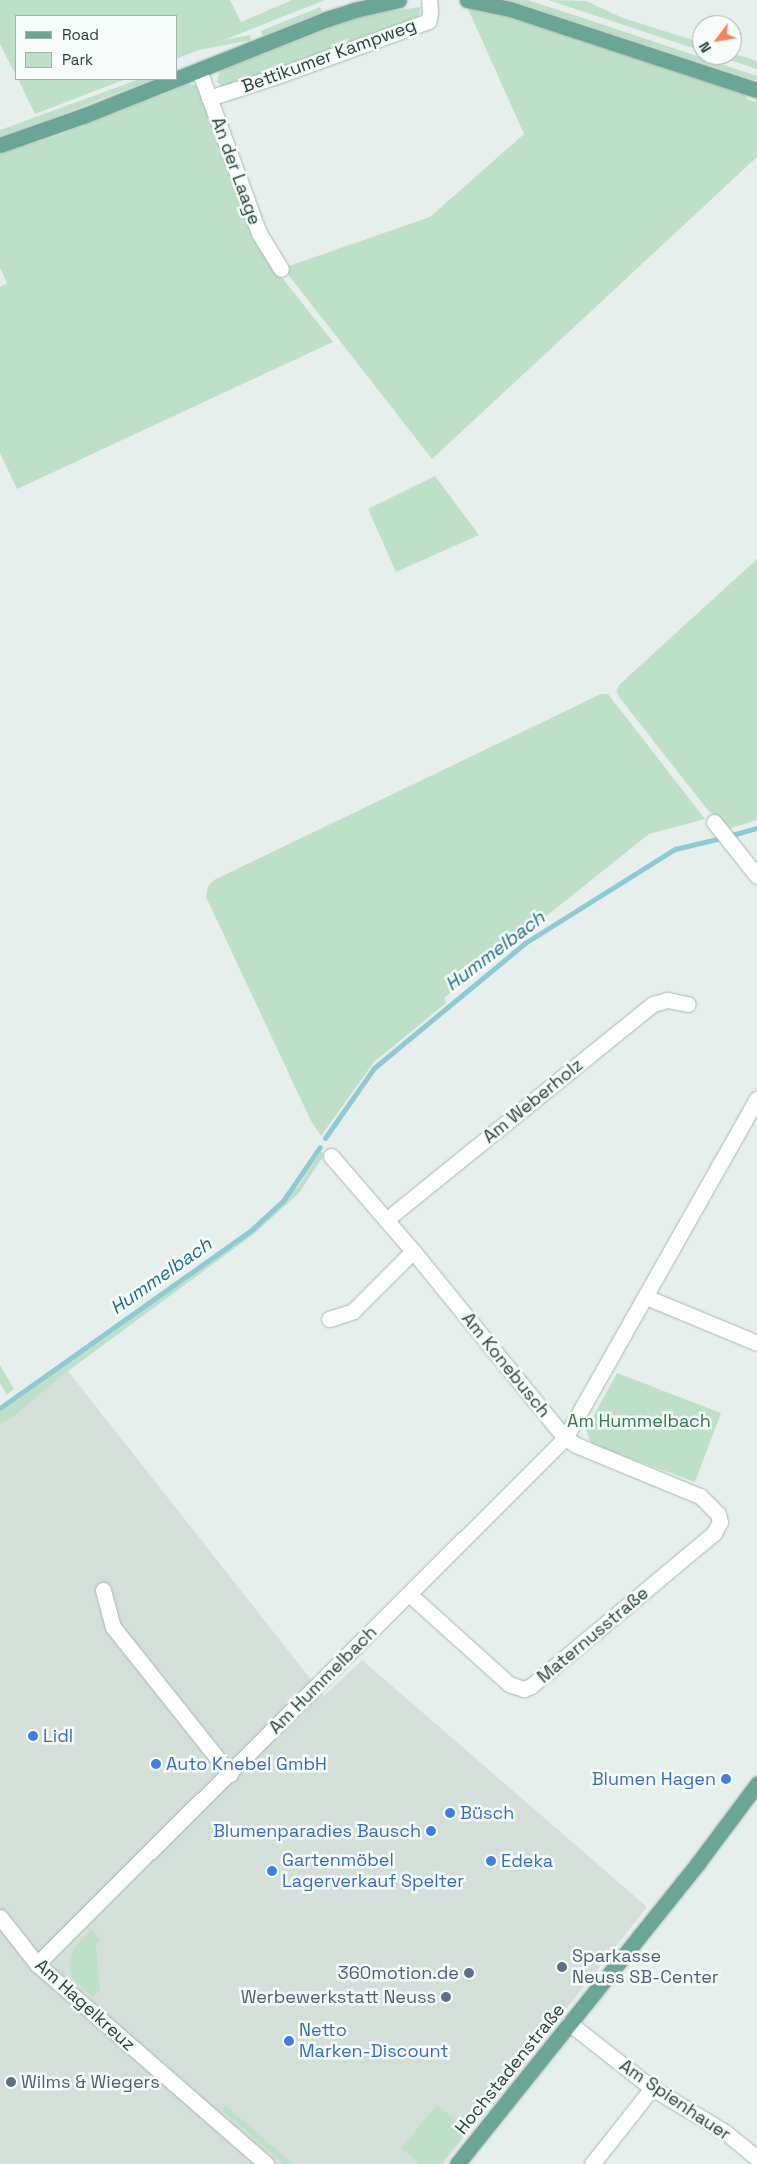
<!DOCTYPE html>
<html>
<head>
<meta charset="utf-8">
<style>
	body { margin:0 }
	#map { position:relative; width:757px; height:2164px; overflow:hidden; background:#e6efeb; font-family:"Space Grotesk",sans-serif }
	div>[style] { position:absolute }
	.built>* { inset:0; background:#d4dfda }
	.green>* { inset:0; background:#bfe0c8; transform-origin:0 0 }
	.stream>* { height:5px; margin:-2.5px; padding:0 2.5px; transform-origin:2.5px; border-radius:2.5px; background:#8ec9d4 }
	.roads { filter:drop-shadow(0 0 1px #a8b8b2) drop-shadow(0 0 1px #a8b8b2) }
	.minor>* { height:15px; margin:-7.5px; padding:0 7.5px; transform-origin:7.5px; border-radius:7.5px; background:#fff }
	.major>* { height:15px; margin:-7.5px; padding:0 7.5px; transform-origin:7.5px; border-radius:7.5px; background:#6aa596 }
	.dots>* { width:14px; height:14px; translate:-50% -50%; box-sizing:border-box; border:2px solid #f7fbf9; border-radius:50% }
	span { translate:-50% -50%; white-space:nowrap; text-align:center; line-height:1.15; -webkit-text-stroke:5px #f7fbf9; paint-order:stroke }
	.street-label { font-size:18px; color:#24423a }
	.park-label { font-size:18px; color:#2d7a4b }
	.shop-label { font-size:18px; color:#366cbe }
	.left { translate:0 -50%; text-align:left }
	.right { translate:-100% -50%; text-align:right }
	.service-label { font-size:18px; color:#4e5e75 }
	.water-label { font-size:19px; color:#1c6f80; font-style:italic }
	.legend { position:absolute; left:15px; top:15px; width:162px; height:65px; box-sizing:border-box; background:#f7fbf9; border:1px solid #a3b1ad; margin:0; padding:6px 9px; list-style:none; font-size:15px; color:#24423a }
	.legend li { display:flex; align-items:center; gap:10px; height:25px }
	.legend b { width:25px; border:1px solid #a3b1ad }
	.north { position:absolute; left:692px; top:15px; width:50px; height:50px; box-sizing:border-box; background:#f7fbf9; border:1px solid #a3b1ad; border-radius:50%; rotate:239deg; font-size:14px; font-weight:700; line-height:20px; text-align:center; color:#24423a }
	.north::after { content:''; display:block; margin:auto; width:18px; height:22px; background:#f4845f; clip-path:polygon(50% 0,100% 100%,50% 72%,0 100%) }
</style>
</head>
<body>
<div id="map">
	<div class="built">
		<i style="clip-path:polygon(68px 1371px,324px 1696px,362px 1660px,647px 1907px,443px 2164px,0 2164px,0 1424px,13px 1417px)"></i>
	</div>
	<div class="green">
		<i style="clip-path:polygon(0 0,230px 0,241px 22px,292px 0,325px 0,176px 59px,176px 16px,16px 16px,16px 76px,0 44px)"></i>
		<i style="clip-path:polygon(509px 0,527px 0,571px 14px,757px 76px,757px 79px,755px 80px)"></i>
		<i style="clip-path:polygon(548px 0,586px 1px,623px 18px,702px 43px,702px 51px)"></i>
		<i style="left:320px;top:7px;width:5px;height:64px;rotate:68deg"></i>
		<i style="clip-path:polygon(421px 7px,418px 18px,224px 87px,217px 82px,220px 71px,342px 23px,369px 14px)"></i>
		<i style="clip-path:polygon(468px 9px,503px 16px,540px 27px,746px 95px,747px 99px,755px 102px,757px 100px,757px 157px,432px 459px,283px 268px,430px 217px,524px 134px)"></i>
		<i style="left:250px;top:35px;width:5px;height:79px;rotate:79deg"></i>
		<i style="clip-path:polygon(732px 53px,757px 61px,757px 69px,714px 55px,732px 55px)"></i>
		<i style="clip-path:polygon(18px 79px,126px 79px,35px 114px)"></i>
		<i style="clip-path:polygon(140px 79px,153px 79px,52px 118px,0 136px,0 130px)"></i>
		<i style="clip-path:polygon(189px 84px,197px 86px,201px 90px,257px 246px,333px 342px,17px 489px,0 453px,0 287px,7px 283px,0 268px,0 154px,59px 135px)"></i>
		<i style="clip-path:polygon(435px 476px,479px 535px,396px 572px,368px 509px)"></i>
		<i style="clip-path:polygon(757px 559px,757px 820px,728px 829px,707px 809px,619px 697px,617px 691px,619px 685px)"></i>
		<i style="clip-path:polygon(601px 694px,608px 694px,705px 819px,649px 834px,444px 998px,446px 1003px,374px 1062px,321px 1136px,311px 1121px,206px 897px,208px 886px,214px 880px)"></i>
		<i style="clip-path:polygon(321px 1151px,324px 1155px,299px 1193px,254px 1234px,68px 1371px,13px 1417px,0 1424px,0 1412px,251px 1232px,298px 1187px)"></i>
		<i style="clip-path:polygon(0 1365px,14px 1389px,7px 1395px,0 1383px)"></i>
		<i style="clip-path:polygon(617px 1373px,721px 1413px,695px 1482px,591px 1444px,586px 1429px)"></i>
		<i style="clip-path:polygon(91px 1930px,100px 1939px,96px 1944px,100px 1991px,92px 1997px,76px 1982px,71px 1975px,69px 1963px,74px 1948px)"></i>
		<i style="clip-path:polygon(437px 2105px,468px 2131px,440px 2164px,420px 2164px,401px 2148px)"></i>
		<i style="clip-path:polygon(224px 2106px,226px 2106px,293px 2164px,284px 2164px,223px 2111px)"></i>
	</div>
	<div class="stream">
		<i style="left:732px;top:835px;width:26px;rotate:-16deg"></i>
		<i style="left:325px;top:1138px;width:85px;rotate:-55deg"></i>
		<i style="left:374px;top:1068px;width:196px;rotate:-39.6deg"></i>
		<i style="left:525px;top:943px;width:177px;rotate:-32.1deg"></i>
		<i style="left:675px;top:849px;width:47px;rotate:-13.4deg"></i>
		<i style="left:0;top:1408px;width:306px;rotate:-35.3deg"></i>
		<i style="left:250px;top:1231px;width:45px;rotate:-42.3deg"></i>
		<i style="left:283px;top:1201px;width:65px;rotate:-55.6deg"></i>
	</div>
	<div class="roads">
		<div class="minor">
			<i style="left:199px;top:70px;width:174px;rotate:69.8deg"></i>
			<i style="left:259px;top:233px;width:42px;rotate:58.6deg"></i>
			<i style="left:209px;top:98px;width:75px;rotate:-17.9deg"></i>
			<i style="left:280px;top:75px;width:158px;rotate:-20deg"></i>
			<i style="left:428px;top:21px;width:8px;rotate:-76deg"></i>
			<i style="left:430px;top:13px;width:13px;rotate:-94deg"></i>
			<i style="left:714px;top:822px;width:69px;rotate:51.5deg"></i>
			<i style="left:331px;top:1156px;width:125px;rotate:49.2deg"></i>
			<i style="left:413px;top:1251px;width:241px;rotate:50.9deg"></i>
			<i style="left:565px;top:1438px;width:13px;rotate:32deg"></i>
			<i style="left:576px;top:1445px;width:134px;rotate:22.4deg"></i>
			<i style="left:700px;top:1496px;width:25px;rotate:45deg"></i>
			<i style="left:718px;top:1514px;width:8px;rotate:76deg"></i>
			<i style="left:720px;top:1522px;width:13px;rotate:119deg"></i>
			<i style="left:714px;top:1533px;width:239px;rotate:140.1deg"></i>
			<i style="left:531px;top:1686px;width:8px;rotate:157deg"></i>
			<i style="left:524px;top:1689px;width:16px;rotate:-162deg"></i>
			<i style="left:509px;top:1684px;width:135px;rotate:-138deg"></i>
			<i style="left:386px;top:1220px;width:343px;rotate:-39deg"></i>
			<i style="left:653px;top:1004px;width:15px;rotate:-16deg"></i>
			<i style="left:667px;top:1000px;width:21px;rotate:11deg"></i>
			<i style="left:646px;top:1297px;width:120px;rotate:22.5deg"></i>
			<i style="left:329px;top:1319px;width:25px;rotate:-18deg"></i>
			<i style="left:353px;top:1311px;width:85px;rotate:-45deg"></i>
			<i style="left:103px;top:1590px;width:38px;rotate:75deg"></i>
			<i style="left:113px;top:1627px;width:188px;rotate:51.5deg"></i>
			<i style="left:0;top:1917px;width:60px;rotate:51.8deg"></i>
			<i style="left:37px;top:1964px;width:304px;rotate:41.1deg"></i>
			<i style="left:37px;top:1964px;width:745px;rotate:-44.89deg"></i>
			<i style="left:565px;top:1438px;width:390px;rotate:-60.5deg"></i>
			<i style="left:569px;top:2023px;width:105px;rotate:38.1deg"></i>
			<i style="left:652px;top:2088px;width:85px;rotate:31.1deg"></i>
			<i style="left:725px;top:2132px;width:41px;rotate:39.1deg"></i>
			<i style="left:592px;top:2164px;width:97px;rotate:-51.7deg"></i>
		</div>
		<div class="major">
			<i style="left:467px;top:0;width:44px;rotate:11.8deg"></i>
			<i style="left:510px;top:9px;width:260px;rotate:18.2deg"></i>
			<i style="left:0;top:145px;width:88px;rotate:-19.3deg"></i>
			<i style="left:83px;top:116px;width:263px;rotate:-21.7deg"></i>
			<i style="left:327px;top:19px;width:28px;rotate:-18deg"></i>
			<i style="left:354px;top:10px;width:46px;rotate:-12.5deg"></i>
			<i style="left:457px;top:2164px;width:386px;rotate:-51.3deg"></i>
			<i style="left:698px;top:1863px;width:99px;rotate:-53.2deg"></i>
		</div>
	</div>
	<div class="dots">
		<i style="left:33px;top:1736px;background:#3f7fe0"></i>
		<i style="left:156px;top:1764px;background:#3f7fe0"></i>
		<i style="left:726px;top:1779px;background:#3f7fe0"></i>
		<i style="left:450px;top:1813px;background:#3f7fe0"></i>
		<i style="left:431px;top:1831px;background:#3f7fe0"></i>
		<i style="left:491px;top:1861px;background:#3f7fe0"></i>
		<i style="left:272px;top:1871px;background:#3f7fe0"></i>
		<i style="left:562px;top:1967px;background:#5c6f8a"></i>
		<i style="left:469px;top:1973px;background:#5c6f8a"></i>
		<i style="left:446px;top:1997px;background:#5c6f8a"></i>
		<i style="left:289px;top:2041px;background:#3f7fe0"></i>
		<i style="left:11px;top:2082px;background:#5c6f8a"></i>
	</div>
	<div class="street-label">
		<span style="left:329px;top:56px;rotate:-20deg">Bettikumer Kampweg</span>
		<span style="left:236px;top:171px;rotate:70deg">An der Laage</span>
		<span style="left:533px;top:1101px;rotate:-39deg">Am Weberholz</span>
		<span style="left:506px;top:1365px;rotate:51deg">Am Konebusch</span>
		<span style="left:593px;top:1635px;rotate:-40deg">Maternusstraße</span>
		<span style="left:323px;top:1680px;rotate:-45deg">Am Hummelbach</span>
		<span style="left:85px;top:2005px;rotate:42deg">Am Hagelkreuz</span>
		<span style="left:510px;top:2069px;rotate:-51deg">Hochstadenstraße</span>
		<span style="left:675px;top:2100px;rotate:34deg">Am Spienhauer</span>
	</div>
	<div class="park-label">
		<span style="left:639px;top:1421px">Am Hummelbach</span>
	</div>
	<div class="shop-label">
		<span class="left" style="left:43px;top:1736px">Lidl</span>
		<span class="left" style="left:166px;top:1764px">Auto Knebel GmbH</span>
		<span class="right" style="left:716px;top:1779px">Blumen Hagen</span>
		<span class="left" style="left:460px;top:1813px">Büsch</span>
		<span class="right" style="left:421px;top:1831px">Blumenparadies Bausch</span>
		<span class="left" style="left:282px;top:1871px">Gartenmöbel<br>Lagerverkauf Spelter</span>
		<span class="left" style="left:501px;top:1861px">Edeka</span>
		<span class="left" style="left:299px;top:2041px">Netto<br>Marken-Discount</span>
	</div>
	<div class="service-label">
		<span class="left" style="left:572px;top:1967px">Sparkasse<br>Neuss SB-Center</span>
		<span class="right" style="left:459px;top:1973px">360motion.de</span>
		<span class="right" style="left:436px;top:1997px">Werbewerkstatt Neuss</span>
		<span class="left" style="left:21px;top:2082px">Wilms &amp; Wiegers</span>
	</div>
	<div class="water-label">
		<span style="left:495px;top:951px;rotate:-37deg">Hummelbach</span>
		<span style="left:161px;top:1276px;rotate:-35deg">Hummelbach</span>
	</div>
	<ul class="legend">
	<li><b style="height:6px;background:#6aa596"></b>Road</li>
	<li><b style="height:14px;background:#bfe0c8"></b>Park</li>
	</ul>
	<div class="north">N</div>
</div>
</body>
</html>
